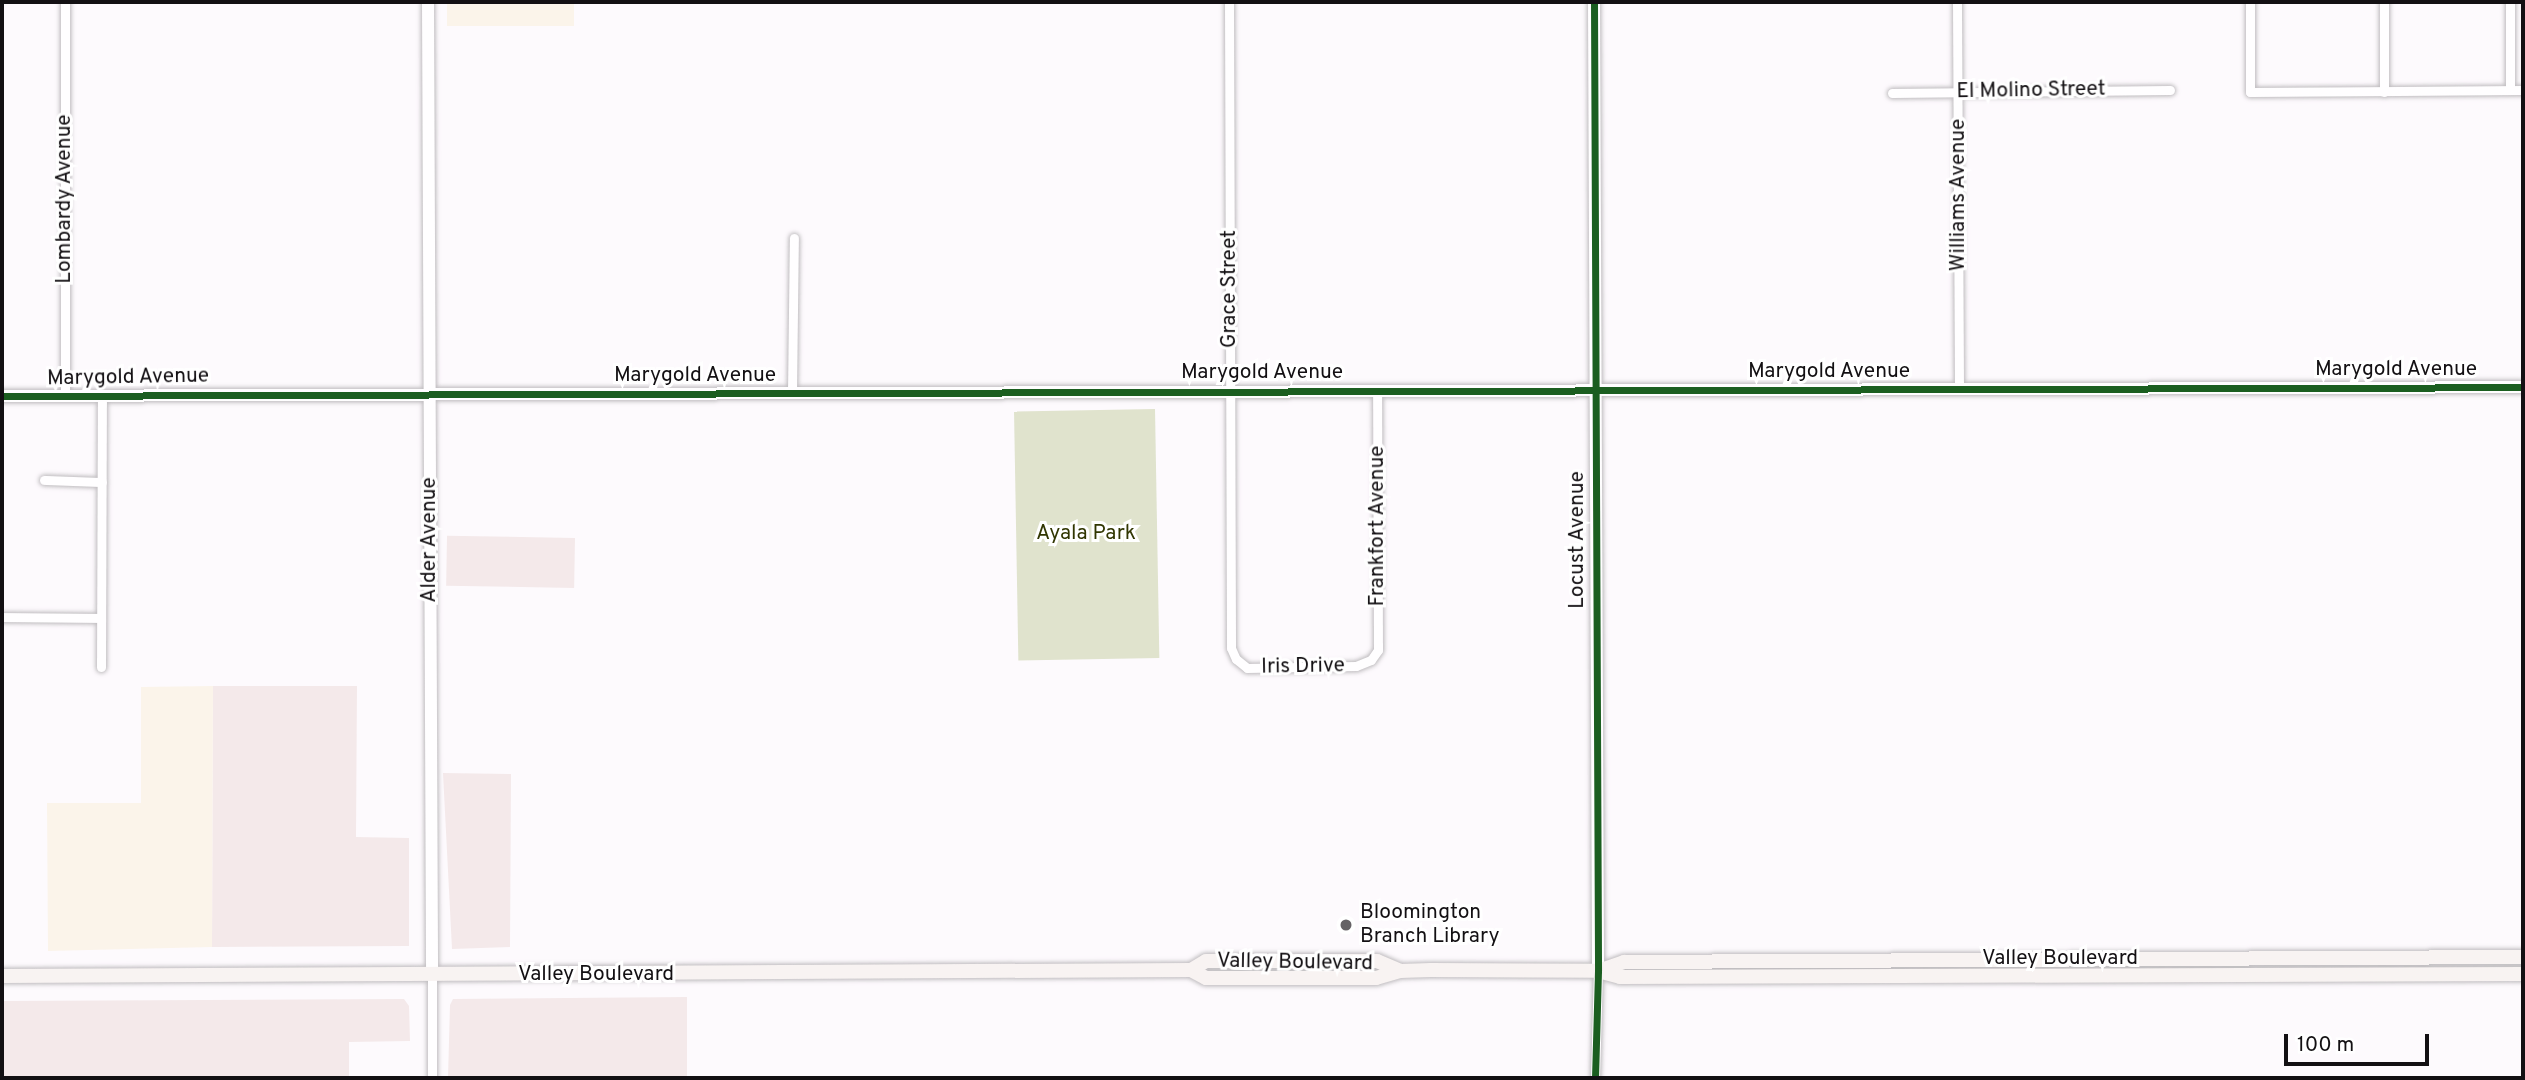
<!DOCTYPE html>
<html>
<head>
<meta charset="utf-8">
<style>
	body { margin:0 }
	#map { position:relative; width:2525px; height:1080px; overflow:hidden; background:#fdfafd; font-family:Overpass,sans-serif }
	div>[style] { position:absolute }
	.commercial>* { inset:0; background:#f4e9ea; transform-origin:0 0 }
	.industrial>* { inset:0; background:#fbf4ea; transform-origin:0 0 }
	.green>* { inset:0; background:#e0e3cd; transform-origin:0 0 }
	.roads { filter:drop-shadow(0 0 2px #c0bdc0) drop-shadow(0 0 2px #c0bdc0) }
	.street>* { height:9px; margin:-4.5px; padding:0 4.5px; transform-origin:4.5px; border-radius:4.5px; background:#fffeff }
	.secondary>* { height:12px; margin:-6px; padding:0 6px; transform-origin:6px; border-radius:6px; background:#fffeff }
	.primary>* { height:14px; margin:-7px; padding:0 7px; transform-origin:7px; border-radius:7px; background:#f8f3f2 }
	.cycleway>* { height:7px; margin:-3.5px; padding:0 3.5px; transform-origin:3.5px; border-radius:3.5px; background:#1b5e20 }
	.dots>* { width:19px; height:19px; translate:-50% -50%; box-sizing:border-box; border:4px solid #fff; border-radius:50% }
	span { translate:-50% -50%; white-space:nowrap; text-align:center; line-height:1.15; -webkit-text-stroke:6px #fff; paint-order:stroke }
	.street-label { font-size:21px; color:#131013 }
	.park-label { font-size:21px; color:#313602 }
	.poi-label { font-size:21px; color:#131013 }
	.left { translate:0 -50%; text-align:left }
	.frame { position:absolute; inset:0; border:4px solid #131013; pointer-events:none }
	.scale { position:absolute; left:2284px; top:1034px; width:145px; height:32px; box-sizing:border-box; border:4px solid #131013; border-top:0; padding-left:9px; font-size:21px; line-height:24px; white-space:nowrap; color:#131013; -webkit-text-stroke:5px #fff; paint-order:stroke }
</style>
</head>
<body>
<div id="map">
	<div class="commercial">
		<i style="left:575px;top:538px;width:50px;height:128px;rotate:91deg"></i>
		<i style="clip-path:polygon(213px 686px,357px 686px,356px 837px,409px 838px,409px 946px,212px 947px)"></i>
		<i style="clip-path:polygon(443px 773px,511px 774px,510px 947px,452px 949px)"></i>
		<i style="clip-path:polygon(687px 997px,687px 1078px,448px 1078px,450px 1005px,453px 999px)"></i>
		<i style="clip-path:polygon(404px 999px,409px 1006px,410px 1041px,349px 1042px,349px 1078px,2px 1078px,2px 1001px)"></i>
	</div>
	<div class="industrial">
		<i style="left:447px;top:2px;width:127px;height:24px"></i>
		<i style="clip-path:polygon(213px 686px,212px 947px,48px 951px,47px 803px,141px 803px,141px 687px)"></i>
	</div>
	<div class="green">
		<i style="left:1155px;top:409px;width:249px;height:141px;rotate:89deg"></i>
	</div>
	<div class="roads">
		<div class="street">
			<i style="left:65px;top:2px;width:395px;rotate:90deg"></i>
			<i style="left:1229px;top:2px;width:646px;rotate:89.82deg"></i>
			<i style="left:1231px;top:648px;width:12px;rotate:66deg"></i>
			<i style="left:1236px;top:659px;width:14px;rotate:39deg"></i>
			<i style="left:1247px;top:668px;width:109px;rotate:-1.1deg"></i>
			<i style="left:1356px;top:666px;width:16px;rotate:-22deg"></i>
			<i style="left:1371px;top:660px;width:12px;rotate:-55deg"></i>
			<i style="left:1378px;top:650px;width:260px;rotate:-90.2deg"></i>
			<i style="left:1957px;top:2px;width:387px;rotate:89.7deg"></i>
			<i style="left:2250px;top:2px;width:90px;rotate:90deg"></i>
			<i style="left:2250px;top:92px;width:273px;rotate:-0.4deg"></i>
			<i style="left:2510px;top:2px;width:88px;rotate:90deg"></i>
			<i style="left:2384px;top:92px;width:90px;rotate:-90deg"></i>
			<i style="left:1892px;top:93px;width:278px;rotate:-0.6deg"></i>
			<i style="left:792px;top:393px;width:155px;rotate:-89.3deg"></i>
			<i style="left:44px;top:480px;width:58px;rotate:2deg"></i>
			<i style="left:2px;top:617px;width:99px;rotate:0.6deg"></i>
			<i style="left:101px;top:667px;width:272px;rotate:-89.8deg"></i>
			<i style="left:432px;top:976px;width:102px;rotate:90deg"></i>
			<i style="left:1595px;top:1078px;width:107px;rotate:-88.4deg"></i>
		</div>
		<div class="secondary">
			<i style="left:428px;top:2px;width:974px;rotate:89.76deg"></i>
			<i style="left:1594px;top:2px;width:969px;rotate:89.76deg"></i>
			<i style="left:2px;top:396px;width:2521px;rotate:-0.2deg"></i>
		</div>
		<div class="primary">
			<i style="left:1191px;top:970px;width:17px;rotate:-31deg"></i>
			<i style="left:1206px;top:961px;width:171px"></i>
			<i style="left:1377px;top:961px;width:25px;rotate:23deg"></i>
			<i style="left:1598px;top:971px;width:28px;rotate:-19deg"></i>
			<i style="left:1624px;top:962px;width:899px;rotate:-0.32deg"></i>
			<i style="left:2px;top:976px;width:1189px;rotate:-0.29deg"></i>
			<i style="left:1191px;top:970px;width:17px;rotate:28deg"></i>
			<i style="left:1206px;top:978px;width:170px"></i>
			<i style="left:1376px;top:978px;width:25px;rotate:-16deg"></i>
			<i style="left:1400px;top:971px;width:31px;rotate:-2deg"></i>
			<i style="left:1431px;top:970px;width:167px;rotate:0.3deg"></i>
			<i style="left:1598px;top:971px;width:23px;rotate:15deg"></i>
			<i style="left:1620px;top:977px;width:903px;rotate:-0.19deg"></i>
		</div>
	</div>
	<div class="cycleway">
		<i style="left:1594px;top:2px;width:969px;rotate:89.76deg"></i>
		<i style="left:1598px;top:971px;width:107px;rotate:91.6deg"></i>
		<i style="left:2px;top:396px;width:2521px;rotate:-0.2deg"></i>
	</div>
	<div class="dots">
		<i style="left:1346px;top:925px;background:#656265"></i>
	</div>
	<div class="street-label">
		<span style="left:2031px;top:91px;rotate:-1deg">El Molino Street</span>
		<span style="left:1959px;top:195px;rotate:-90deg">Williams Avenue</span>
		<span style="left:65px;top:199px;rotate:-90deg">Lombardy Avenue</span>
		<span style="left:1230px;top:289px;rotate:-90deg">Grace Street</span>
		<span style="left:2396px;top:370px">Marygold Avenue</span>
		<span style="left:1829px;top:372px">Marygold Avenue</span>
		<span style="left:1262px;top:373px">Marygold Avenue</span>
		<span style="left:695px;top:376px">Marygold Avenue</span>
		<span style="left:128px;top:378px;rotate:-1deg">Marygold Avenue</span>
		<span style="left:1378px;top:526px;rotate:-90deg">Frankfort Avenue</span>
		<span style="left:430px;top:540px;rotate:-90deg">Alder Avenue</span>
		<span style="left:1578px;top:540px;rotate:-90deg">Locust Avenue</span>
		<span style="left:1303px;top:667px;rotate:-1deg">Iris Drive</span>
		<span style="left:2060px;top:959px">Valley Boulevard</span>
		<span style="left:1295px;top:963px;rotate:1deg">Valley Boulevard</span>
		<span style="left:596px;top:975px">Valley Boulevard</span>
	</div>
	<div class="park-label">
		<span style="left:1086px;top:534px">Ayala Park</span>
	</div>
	<div class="poi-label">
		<span class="left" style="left:1360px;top:925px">Bloomington<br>Branch Library</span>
	</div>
	<div class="frame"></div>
	<div class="scale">100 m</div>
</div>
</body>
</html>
